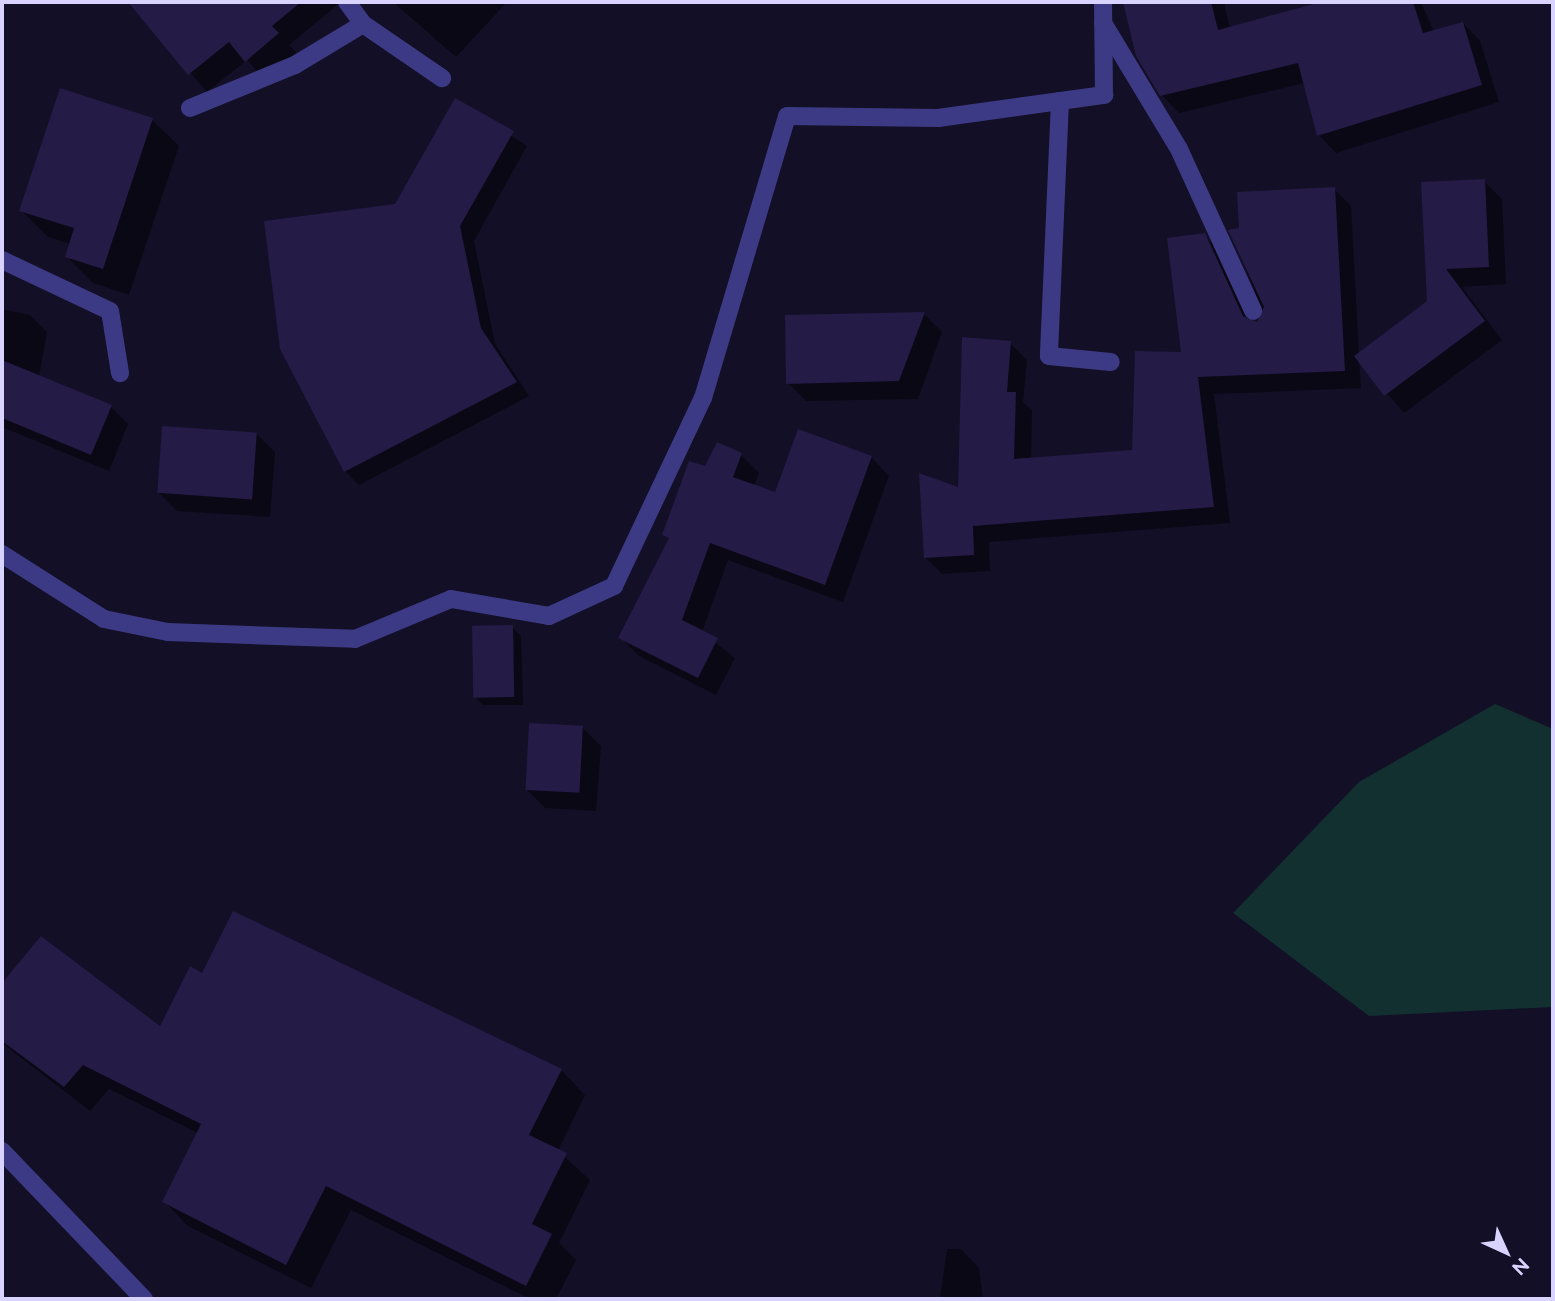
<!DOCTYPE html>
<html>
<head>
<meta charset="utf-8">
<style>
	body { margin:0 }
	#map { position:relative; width:1555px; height:1301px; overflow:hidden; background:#130f26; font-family:Raleway,sans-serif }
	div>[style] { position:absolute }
	.green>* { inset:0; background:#12302f }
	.shadow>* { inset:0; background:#0007 }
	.building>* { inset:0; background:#241b47; transform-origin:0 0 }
	.street>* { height:18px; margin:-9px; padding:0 9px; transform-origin:9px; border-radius:9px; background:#3d3a85 }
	span { translate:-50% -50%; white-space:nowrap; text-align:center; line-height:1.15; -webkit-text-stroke:6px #130f26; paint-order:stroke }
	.frame { position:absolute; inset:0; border:4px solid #d9d4ff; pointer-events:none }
	.north { position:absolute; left:1471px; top:1217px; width:70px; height:70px; -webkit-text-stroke:5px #130f26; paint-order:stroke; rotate:135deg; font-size:19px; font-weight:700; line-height:28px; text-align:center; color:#d9d4ff }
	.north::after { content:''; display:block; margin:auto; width:24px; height:32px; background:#d9d4ff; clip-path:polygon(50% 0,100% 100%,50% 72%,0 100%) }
</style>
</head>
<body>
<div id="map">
	<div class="green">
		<i style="clip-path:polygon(1495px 704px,1553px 729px,1553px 1007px,1369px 1016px,1233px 913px,1359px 782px)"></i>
	</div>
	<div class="shadow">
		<i style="clip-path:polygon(130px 2px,341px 2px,289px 45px,296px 52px,265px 79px,247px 60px,207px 92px)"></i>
		<i style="clip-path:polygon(393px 2px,507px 2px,456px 57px)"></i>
		<i style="clip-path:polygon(1125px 2px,1224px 2px,1230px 29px,1328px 2px,1343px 9px,1366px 2px,1421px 2px,1434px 32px,1463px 23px,1480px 41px,1499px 102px,1336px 153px,1319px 135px,1305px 83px,1179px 113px,1162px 95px)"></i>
		<i style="clip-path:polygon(456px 100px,527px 146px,474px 241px,495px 344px,529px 396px,359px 485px,345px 471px,397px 206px)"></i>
		<i style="clip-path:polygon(152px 120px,179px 146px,129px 295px,93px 283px,67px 257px,71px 244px,48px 237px,21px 210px)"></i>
		<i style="clip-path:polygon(1484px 181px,1502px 199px,1506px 284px,1462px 287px,1502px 340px,1404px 413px,1359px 360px,1361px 388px,1214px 394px,1230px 523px,989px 542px,990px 571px,942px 574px,926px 558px,959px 489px,1010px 343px,1027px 360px,1023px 402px,1032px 410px,1031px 460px,1134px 451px,1183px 354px,1204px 235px,1221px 252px,1254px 323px,1265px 318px,1231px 231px,1334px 189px,1351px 206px,1359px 354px,1429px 302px)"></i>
		<i style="clip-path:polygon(2px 309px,30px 315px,47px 332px,39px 377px,111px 407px,128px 424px,109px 471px,2px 427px)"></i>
		<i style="clip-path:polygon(924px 314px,942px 332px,918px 399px,806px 401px,788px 383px)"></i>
		<i style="clip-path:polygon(257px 434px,275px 452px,270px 517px,177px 511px,159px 493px)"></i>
		<i style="clip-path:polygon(741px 455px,759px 473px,754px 486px,776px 494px,871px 457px,889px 476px,843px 602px,728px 560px,702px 632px,735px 658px,716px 695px,639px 656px,621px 638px,670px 540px,664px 534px,705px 468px)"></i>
		<i style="clip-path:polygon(512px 627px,521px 636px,523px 705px,483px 705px,474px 696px)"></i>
		<i style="clip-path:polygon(583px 728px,601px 746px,596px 811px,545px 808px,526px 789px)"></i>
		<i style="clip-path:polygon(42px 938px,161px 1029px,203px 975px,561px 1070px,585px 1095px,558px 1151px,590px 1180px,559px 1243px,576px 1260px,556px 1299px,530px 1299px,351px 1210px,311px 1288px,188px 1226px,164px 1201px,198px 1133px,109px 1089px,90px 1111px,2px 1043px,2px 985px)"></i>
		<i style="clip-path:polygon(947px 1249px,961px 1249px,979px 1268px,983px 1299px,940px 1299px)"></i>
	</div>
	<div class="building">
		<i style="clip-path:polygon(128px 2px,301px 2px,272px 26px,279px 33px,245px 62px,229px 42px,188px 75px)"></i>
		<i style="clip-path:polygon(1123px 2px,1211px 2px,1218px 30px,1321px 2px,1413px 2px,1423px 33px,1463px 22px,1482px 85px,1317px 136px,1298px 63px,1160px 96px,1136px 56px)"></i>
		<i style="clip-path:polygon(60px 88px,153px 118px,103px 269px,65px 257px,74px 228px,19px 211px)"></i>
		<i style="clip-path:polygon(455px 98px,514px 131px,460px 226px,481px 328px,517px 382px,344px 472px,280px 349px,264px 221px,395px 204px)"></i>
		<i style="clip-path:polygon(1485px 179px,1489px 267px,1446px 269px,1485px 321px,1384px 396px,1354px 356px,1427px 301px,1421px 182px)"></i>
		<i style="clip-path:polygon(1335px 187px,1345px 371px,1198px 377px,1214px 507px,973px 526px,974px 555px,924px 558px,919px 473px,958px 487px,962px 337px,1011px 341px,1007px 392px,1016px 392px,1014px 459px,1132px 450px,1135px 351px,1181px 352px,1167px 238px,1205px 233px,1243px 316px,1257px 322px,1264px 307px,1228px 230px,1239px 228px,1237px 192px)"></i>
		<i style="clip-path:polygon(925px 312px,899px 381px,786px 384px,785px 315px)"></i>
		<i style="clip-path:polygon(2px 360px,112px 405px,91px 455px,2px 418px)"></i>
		<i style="left:162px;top:426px;width:95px;height:67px;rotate:4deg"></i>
		<i style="clip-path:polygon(798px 429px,872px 456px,825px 585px,710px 543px,682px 620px,718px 638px,698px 678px,618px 638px,669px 538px,662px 535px,689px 461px,705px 466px,717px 442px,742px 453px,733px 477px,775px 492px)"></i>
		<i style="left:513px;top:625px;width:72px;height:41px;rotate:89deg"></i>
		<i style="left:529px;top:723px;width:54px;height:67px;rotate:3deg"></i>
		<i style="clip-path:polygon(233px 911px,562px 1069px,529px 1135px,567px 1153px,532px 1224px,552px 1234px,526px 1286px,326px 1186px,286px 1265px,162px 1202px,201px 1124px,83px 1065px,64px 1087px,2px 1041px,2px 983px,41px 936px,160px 1026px,190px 966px,202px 973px)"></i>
	</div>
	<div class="street">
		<i style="left:347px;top:2px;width:27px;rotate:54deg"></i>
		<i style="left:363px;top:24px;width:96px;rotate:34.4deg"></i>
		<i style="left:1103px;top:23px;width:147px;rotate:58.9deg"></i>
		<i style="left:1179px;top:149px;width:178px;rotate:65.4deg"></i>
		<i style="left:1060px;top:101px;width:255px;rotate:92.5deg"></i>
		<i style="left:1049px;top:356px;width:62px;rotate:5.5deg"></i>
		<i style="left:190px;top:108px;width:113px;rotate:-22.3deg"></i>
		<i style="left:295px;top:65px;width:79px;rotate:-31.1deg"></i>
		<i style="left:2px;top:260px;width:119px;rotate:25.3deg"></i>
		<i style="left:110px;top:311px;width:63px;rotate:80.8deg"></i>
		<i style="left:2px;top:554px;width:121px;rotate:32.5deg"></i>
		<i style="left:104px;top:619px;width:65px;rotate:11.5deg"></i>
		<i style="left:168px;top:632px;width:187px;rotate:2.1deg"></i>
		<i style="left:355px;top:639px;width:104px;rotate:-22.6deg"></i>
		<i style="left:451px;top:599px;width:99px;rotate:9.8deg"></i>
		<i style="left:549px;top:616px;width:72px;rotate:-24.8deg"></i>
		<i style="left:614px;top:586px;width:208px;rotate:-64.7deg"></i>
		<i style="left:703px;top:398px;width:294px;rotate:-73.4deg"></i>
		<i style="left:787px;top:116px;width:151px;rotate:0.8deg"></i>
		<i style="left:938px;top:118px;width:168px;rotate:-7.9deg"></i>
		<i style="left:1104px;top:95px;width:93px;rotate:-90.6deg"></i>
		<i style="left:2px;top:1151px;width:205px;rotate:46.2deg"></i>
	</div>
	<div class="frame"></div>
	<div class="north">N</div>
</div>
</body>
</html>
